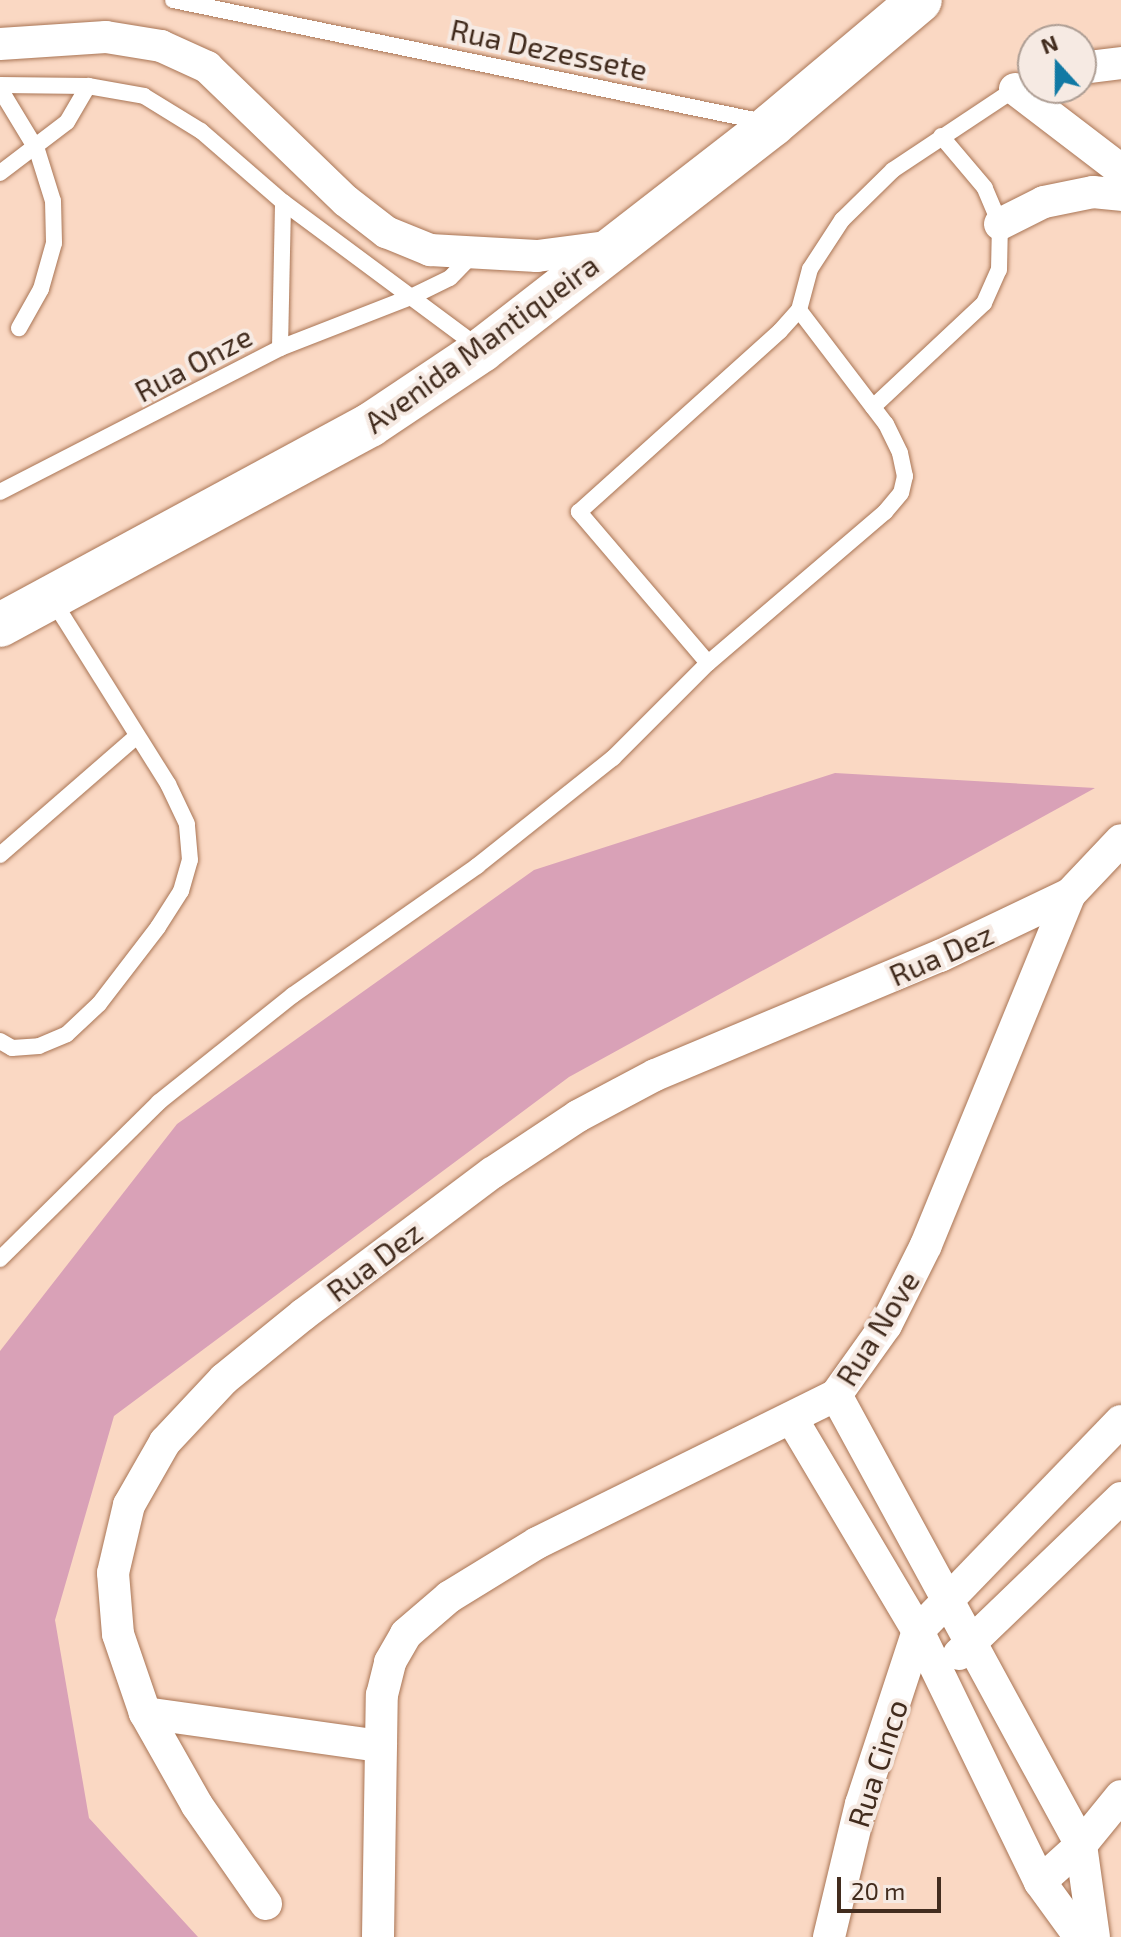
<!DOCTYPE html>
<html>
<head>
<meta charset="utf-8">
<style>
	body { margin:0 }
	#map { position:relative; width:1121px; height:1937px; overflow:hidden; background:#fad8c3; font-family:"Exo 2",sans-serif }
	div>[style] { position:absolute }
	.green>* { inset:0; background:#d9a1b7 }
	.roads { filter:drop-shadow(0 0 2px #a97555) drop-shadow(0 0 2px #a97555) }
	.lane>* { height:16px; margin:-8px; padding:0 8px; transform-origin:8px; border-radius:8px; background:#fff }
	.street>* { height:32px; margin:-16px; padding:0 16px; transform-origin:16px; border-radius:16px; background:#fff }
	.secondary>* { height:44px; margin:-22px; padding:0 22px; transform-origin:22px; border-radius:22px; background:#fff }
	span { translate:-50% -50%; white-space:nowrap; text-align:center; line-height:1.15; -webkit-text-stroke:8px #f6eae3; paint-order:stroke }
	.street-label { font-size:30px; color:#422c1e }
	.north { position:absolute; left:1017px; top:24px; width:80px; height:80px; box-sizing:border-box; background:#f6eae3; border:2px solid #ae9e94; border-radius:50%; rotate:339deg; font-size:22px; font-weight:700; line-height:32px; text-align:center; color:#422c1e }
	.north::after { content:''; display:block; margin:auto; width:28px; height:36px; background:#1179a4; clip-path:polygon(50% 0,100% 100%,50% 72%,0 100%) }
	.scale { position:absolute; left:837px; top:1877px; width:104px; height:36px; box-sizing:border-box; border:4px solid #422c1e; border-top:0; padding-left:10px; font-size:24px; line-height:28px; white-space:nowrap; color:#422c1e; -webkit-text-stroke:6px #f6eae3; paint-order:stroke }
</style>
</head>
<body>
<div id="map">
	<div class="green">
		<i style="clip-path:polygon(835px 773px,1095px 788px,569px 1077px,114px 1416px,55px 1620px,89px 1818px,198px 1937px,0 1937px,0 1351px,177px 1124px,534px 870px)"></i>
	</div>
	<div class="roads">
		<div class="lane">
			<i style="left:173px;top:0;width:603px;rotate:11.66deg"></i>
			<i style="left:0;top:85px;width:88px;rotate:0.7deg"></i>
			<i style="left:88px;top:86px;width:57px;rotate:10.1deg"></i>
			<i style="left:144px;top:96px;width:67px;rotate:31.6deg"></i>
			<i style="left:201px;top:131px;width:108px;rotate:40.9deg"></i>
			<i style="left:283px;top:202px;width:247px;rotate:36.6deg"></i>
			<i style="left:0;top:89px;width:71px;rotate:58.8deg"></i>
			<i style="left:37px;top:150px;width:53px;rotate:72.6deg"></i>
			<i style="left:53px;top:201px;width:42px;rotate:88.6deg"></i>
			<i style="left:54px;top:243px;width:48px;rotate:105.8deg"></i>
			<i style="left:41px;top:289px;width:45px;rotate:119.4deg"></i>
			<i style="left:0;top:173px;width:84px;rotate:-37.3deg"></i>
			<i style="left:67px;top:122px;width:42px;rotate:-59.7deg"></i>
			<i style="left:799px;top:310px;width:143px;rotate:52.7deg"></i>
			<i style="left:886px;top:424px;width:32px;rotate:64deg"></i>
			<i style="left:900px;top:453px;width:24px;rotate:78deg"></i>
			<i style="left:905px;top:476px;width:17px;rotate:103deg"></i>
			<i style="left:901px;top:493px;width:25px;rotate:130deg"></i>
			<i style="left:885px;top:512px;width:233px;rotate:139.5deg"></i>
			<i style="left:708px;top:663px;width:199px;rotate:-130.5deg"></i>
			<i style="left:579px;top:512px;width:270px;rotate:-42deg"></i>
			<i style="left:780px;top:331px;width:28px;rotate:-48deg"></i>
			<i style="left:799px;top:310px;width:42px;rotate:-75deg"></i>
			<i style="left:810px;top:269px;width:59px;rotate:-56.9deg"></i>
			<i style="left:842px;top:220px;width:71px;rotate:-44.4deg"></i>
			<i style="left:893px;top:170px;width:146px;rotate:-33.6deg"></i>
			<i style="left:280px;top:348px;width:141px;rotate:-21.3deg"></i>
			<i style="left:411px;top:297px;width:43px;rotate:-26deg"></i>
			<i style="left:450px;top:278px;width:35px;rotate:-46deg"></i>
			<i style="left:873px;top:407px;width:152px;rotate:-43.1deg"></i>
			<i style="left:984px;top:303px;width:36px;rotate:-66deg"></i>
			<i style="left:999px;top:270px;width:46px;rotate:-88.8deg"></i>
			<i style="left:1000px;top:224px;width:39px;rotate:-113deg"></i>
			<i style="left:985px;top:188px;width:68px;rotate:-130.2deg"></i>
			<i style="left:0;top:492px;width:315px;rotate:-27.2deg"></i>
			<i style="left:280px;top:348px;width:146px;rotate:-88.8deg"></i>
			<i style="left:0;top:855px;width:181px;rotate:-41deg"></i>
			<i style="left:0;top:1041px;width:14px;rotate:30deg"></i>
			<i style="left:12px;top:1048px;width:27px;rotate:-4deg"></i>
			<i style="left:39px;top:1046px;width:30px;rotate:-23deg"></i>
			<i style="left:67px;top:1034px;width:44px;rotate:-43.2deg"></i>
			<i style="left:99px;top:1004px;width:97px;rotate:-52.5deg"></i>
			<i style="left:158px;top:927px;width:43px;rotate:-57.4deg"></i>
			<i style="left:181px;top:891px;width:32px;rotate:-74deg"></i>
			<i style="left:190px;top:860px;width:36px;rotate:-95deg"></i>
			<i style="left:187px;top:824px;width:44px;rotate:-115.4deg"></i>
			<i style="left:168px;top:784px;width:218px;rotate:-122.1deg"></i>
			<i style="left:0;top:1259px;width:223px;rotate:-44.6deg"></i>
			<i style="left:159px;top:1102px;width:171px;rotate:-38.6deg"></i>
			<i style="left:293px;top:995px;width:225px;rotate:-35deg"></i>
			<i style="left:477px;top:866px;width:174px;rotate:-38.5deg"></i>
			<i style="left:613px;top:758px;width:134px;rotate:-45deg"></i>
		</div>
		<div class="street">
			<i style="left:0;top:44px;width:106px;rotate:-3.8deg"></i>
			<i style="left:106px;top:37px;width:56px;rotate:9.3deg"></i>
			<i style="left:161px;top:46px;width:51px;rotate:24.5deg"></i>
			<i style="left:207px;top:67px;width:193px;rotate:44deg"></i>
			<i style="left:346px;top:201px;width:51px;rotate:37.8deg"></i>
			<i style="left:386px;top:232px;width:48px;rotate:22.2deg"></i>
			<i style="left:430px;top:250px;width:107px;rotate:3.2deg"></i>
			<i style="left:537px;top:256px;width:79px;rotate:-7.3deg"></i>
			<i style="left:1081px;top:68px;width:40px;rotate:-7.1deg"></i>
			<i style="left:1015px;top:89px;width:133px;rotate:37.4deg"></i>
			<i style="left:1000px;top:224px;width:49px;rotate:-26.6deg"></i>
			<i style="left:1044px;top:202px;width:50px;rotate:-11.5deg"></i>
			<i style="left:1093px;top:192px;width:28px;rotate:6deg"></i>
			<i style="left:836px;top:1395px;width:512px;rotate:61.43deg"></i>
			<i style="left:1081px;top:1845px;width:93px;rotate:82deg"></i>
			<i style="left:792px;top:1419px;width:247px;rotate:59.3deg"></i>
			<i style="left:918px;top:1631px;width:279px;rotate:64.1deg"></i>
			<i style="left:1040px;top:1882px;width:68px;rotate:54deg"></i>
			<i style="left:959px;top:1654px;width:225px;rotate:-43.9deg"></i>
			<i style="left:145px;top:1713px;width:238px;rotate:8deg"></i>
			<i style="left:1040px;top:1882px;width:55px;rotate:-42.1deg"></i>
			<i style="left:1081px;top:1845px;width:63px;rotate:-50.8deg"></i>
			<i style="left:266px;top:1904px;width:121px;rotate:-124.9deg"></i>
			<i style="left:197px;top:1805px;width:106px;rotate:-119.5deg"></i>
			<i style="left:145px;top:1713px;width:83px;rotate:-108.9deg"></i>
			<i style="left:118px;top:1634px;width:61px;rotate:-94.7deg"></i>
			<i style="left:113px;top:1573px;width:70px;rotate:-76.8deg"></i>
			<i style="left:129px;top:1505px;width:73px;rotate:-60.3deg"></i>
			<i style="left:165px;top:1442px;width:86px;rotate:-46.9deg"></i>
			<i style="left:224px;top:1379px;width:103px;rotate:-39.1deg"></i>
			<i style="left:304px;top:1314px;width:235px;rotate:-36.9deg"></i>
			<i style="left:492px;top:1173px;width:103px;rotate:-33.5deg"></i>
			<i style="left:578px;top:1116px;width:87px;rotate:-28deg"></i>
			<i style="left:655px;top:1075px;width:309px;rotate:-22.7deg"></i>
			<i style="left:940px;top:956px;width:144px;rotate:-25.5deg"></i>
			<i style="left:1070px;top:894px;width:74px;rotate:-46.6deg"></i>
			<i style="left:378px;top:1937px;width:242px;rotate:-89.1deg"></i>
			<i style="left:382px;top:1695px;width:34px;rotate:-76deg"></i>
			<i style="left:390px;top:1662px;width:32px;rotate:-60deg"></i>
			<i style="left:406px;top:1634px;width:57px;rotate:-40.7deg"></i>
			<i style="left:449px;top:1597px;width:103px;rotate:-31.5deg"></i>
			<i style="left:537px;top:1543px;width:334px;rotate:-26.3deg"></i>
			<i style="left:836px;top:1395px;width:86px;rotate:-54.5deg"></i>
			<i style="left:886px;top:1325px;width:89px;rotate:-63.4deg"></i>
			<i style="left:926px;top:1245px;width:379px;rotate:-67.7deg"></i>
			<i style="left:829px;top:1937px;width:137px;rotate:-76.5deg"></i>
			<i style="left:861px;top:1804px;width:182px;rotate:-71.8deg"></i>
			<i style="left:918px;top:1631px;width:292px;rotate:-46deg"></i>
		</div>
		<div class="secondary">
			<i style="left:0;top:625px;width:421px;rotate:-28.4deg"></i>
			<i style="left:370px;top:425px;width:135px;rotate:-33.8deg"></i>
			<i style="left:482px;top:350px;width:368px;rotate:-37.8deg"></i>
			<i style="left:773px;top:124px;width:192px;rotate:-40.1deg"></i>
		</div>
	</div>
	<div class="street-label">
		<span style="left:549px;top:49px;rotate:12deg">Rua Dezessete</span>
		<span style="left:481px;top:343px;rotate:-36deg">Avenida Mantiqueira</span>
		<span style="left:193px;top:363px;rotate:-28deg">Rua Onze</span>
		<span style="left:941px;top:954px;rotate:-24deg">Rua Dez</span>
		<span style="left:374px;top:1261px;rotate:-37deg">Rua Dez</span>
		<span style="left:877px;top:1328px;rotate:-58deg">Rua Nove</span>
		<span style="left:877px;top:1763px;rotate:-72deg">Rua Cinco</span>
	</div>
	<div class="north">N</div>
	<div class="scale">20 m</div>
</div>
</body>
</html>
